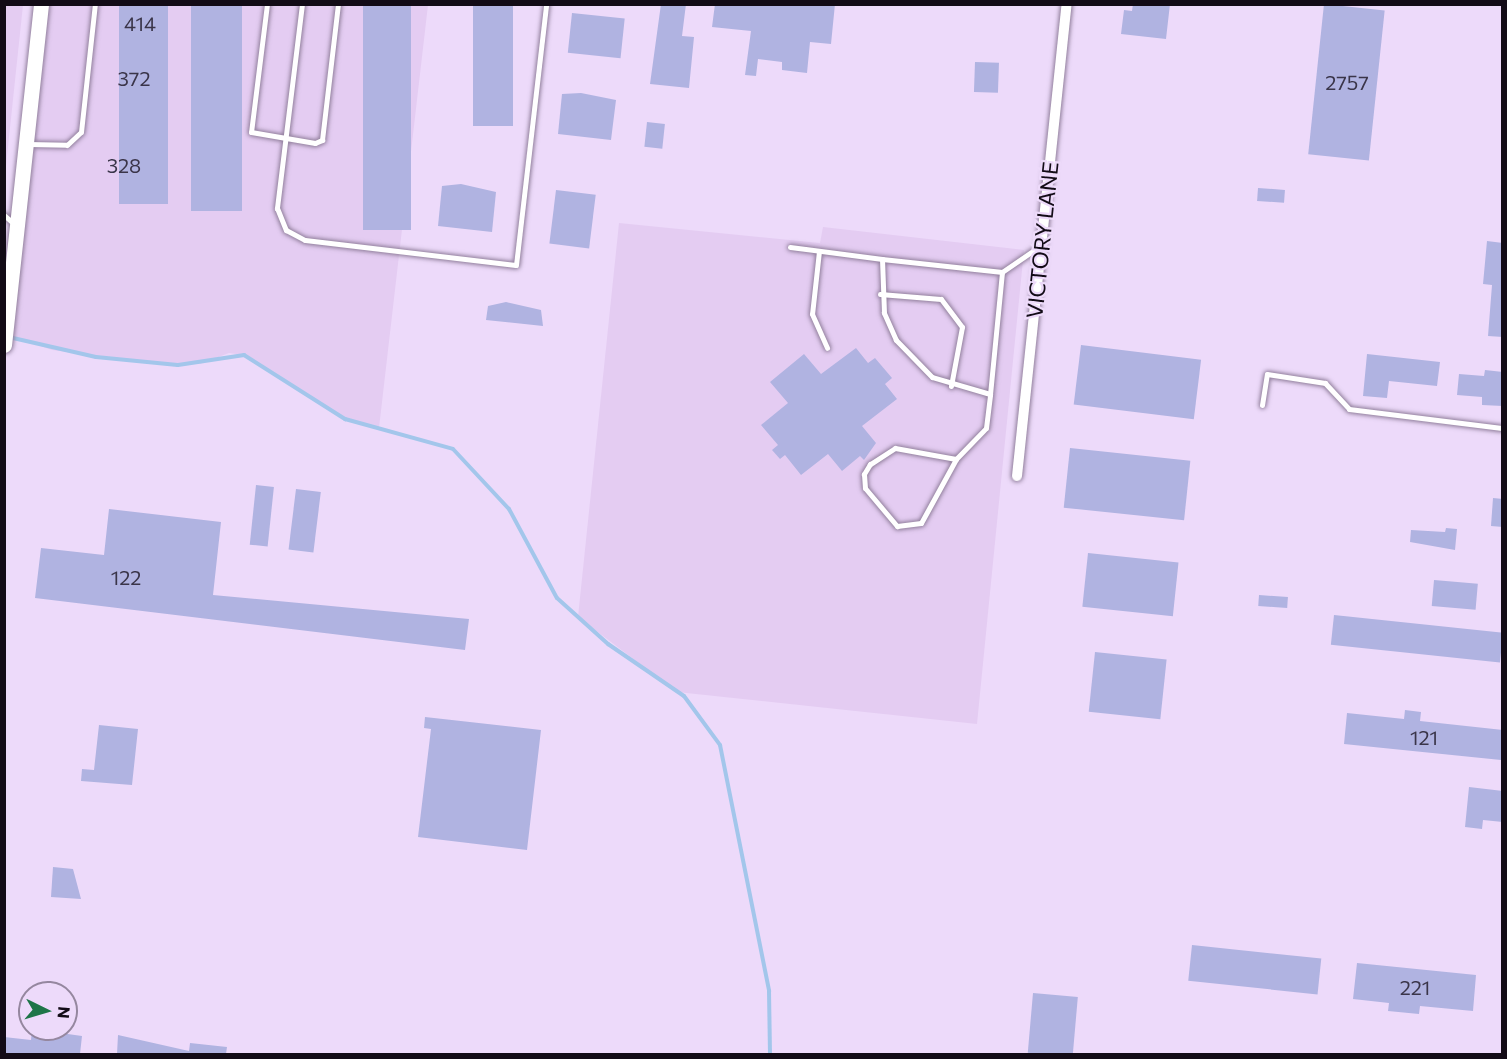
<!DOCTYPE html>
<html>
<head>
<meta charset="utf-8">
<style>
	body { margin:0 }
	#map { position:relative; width:1507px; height:1059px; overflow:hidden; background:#eddafa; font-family:Commissioner,sans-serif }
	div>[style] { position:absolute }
	.built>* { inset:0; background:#e4ccf2 }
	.stream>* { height:4px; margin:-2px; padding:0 2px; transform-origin:2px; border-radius:2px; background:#a3c6eb }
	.building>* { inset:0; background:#b0b3e1; transform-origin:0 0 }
	.roads { filter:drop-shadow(0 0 2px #92809d) drop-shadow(0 0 2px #92809d) }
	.lane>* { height:5px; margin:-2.5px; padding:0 2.5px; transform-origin:2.5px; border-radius:2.5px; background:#fff }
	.street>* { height:10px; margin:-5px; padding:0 5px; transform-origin:5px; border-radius:5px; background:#fff }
	.secondary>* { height:15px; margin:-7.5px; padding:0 7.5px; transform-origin:7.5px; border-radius:7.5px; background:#fff }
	span { translate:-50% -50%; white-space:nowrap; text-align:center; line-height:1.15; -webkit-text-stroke:4.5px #eddafa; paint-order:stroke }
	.number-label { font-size:20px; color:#3a3549 }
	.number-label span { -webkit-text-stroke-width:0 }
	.street-label { font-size:22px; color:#120b16 }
	.frame { position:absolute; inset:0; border:6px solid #120b16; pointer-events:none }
	.north { position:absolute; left:18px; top:981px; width:60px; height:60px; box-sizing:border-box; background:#eddafa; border:2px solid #95879f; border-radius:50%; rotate:95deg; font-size:16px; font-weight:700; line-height:24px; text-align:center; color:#120b16 }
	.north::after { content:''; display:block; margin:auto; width:21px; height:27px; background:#1e7548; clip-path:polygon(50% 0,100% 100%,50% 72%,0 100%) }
</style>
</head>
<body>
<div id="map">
	<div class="built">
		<i style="clip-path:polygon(5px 4px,23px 5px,5px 175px,4px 5px)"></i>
		<i style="clip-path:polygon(41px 5px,428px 5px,379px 428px,345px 419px,244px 355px,229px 353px,200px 364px,146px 362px,52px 350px,6px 334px)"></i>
		<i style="clip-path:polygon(619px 223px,820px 243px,823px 227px,1024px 250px,977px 724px,677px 692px,578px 617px)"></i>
	</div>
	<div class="stream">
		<i style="left:13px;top:338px;width:85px;rotate:12.9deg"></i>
		<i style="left:96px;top:357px;width:82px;rotate:5.6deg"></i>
		<i style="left:178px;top:365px;width:67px;rotate:-8.6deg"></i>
		<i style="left:244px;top:355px;width:120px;rotate:32.4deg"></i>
		<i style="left:345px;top:419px;width:112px;rotate:15.5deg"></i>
		<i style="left:453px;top:449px;width:82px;rotate:47deg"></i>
		<i style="left:509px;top:509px;width:101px;rotate:61.7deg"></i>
		<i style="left:557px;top:598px;width:69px;rotate:42deg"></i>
		<i style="left:608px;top:644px;width:92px;rotate:34.4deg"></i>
		<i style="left:684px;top:696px;width:61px;rotate:53.7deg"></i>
		<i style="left:720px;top:745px;width:251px;rotate:78.7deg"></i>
		<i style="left:769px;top:991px;width:63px;rotate:89.1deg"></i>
	</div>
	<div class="building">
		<i style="left:119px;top:4px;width:49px;height:200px"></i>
		<i style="left:191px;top:4px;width:51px;height:207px"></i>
		<i style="left:363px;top:4px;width:48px;height:226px"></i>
		<i style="left:473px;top:4px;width:40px;height:122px"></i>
		<i style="clip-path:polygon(661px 4px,686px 4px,682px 36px,694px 37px,689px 88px,650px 84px)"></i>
		<i style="clip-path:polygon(715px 4px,835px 4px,831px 44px,810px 42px,807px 73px,782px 70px,782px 62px,758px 59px,756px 76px,745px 75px,751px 31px,712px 27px)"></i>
		<i style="clip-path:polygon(1133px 4px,1170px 4px,1166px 39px,1121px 34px,1124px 10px,1132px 11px)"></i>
		<i style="left:1324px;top:4px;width:61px;height:151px;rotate:6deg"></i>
		<i style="left:572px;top:13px;width:53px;height:40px;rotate:6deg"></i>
		<i style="left:975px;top:62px;width:24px;height:30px;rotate:2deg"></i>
		<i style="clip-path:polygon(581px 93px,616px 100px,611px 140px,558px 134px,562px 94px)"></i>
		<i style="left:647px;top:122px;width:18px;height:25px;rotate:6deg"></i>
		<i style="clip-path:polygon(461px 184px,496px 192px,492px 232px,438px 226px,442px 186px)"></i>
		<i style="left:1258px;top:188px;width:27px;height:13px;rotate:4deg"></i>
		<i style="left:556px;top:190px;width:40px;height:54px;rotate:7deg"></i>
		<i style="clip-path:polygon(1487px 241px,1503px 243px,1503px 337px,1488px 336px,1492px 285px,1483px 284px)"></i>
		<i style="clip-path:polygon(506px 302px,541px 310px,543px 326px,486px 320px,488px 306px)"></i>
		<i style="left:1081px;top:345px;width:121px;height:60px;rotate:7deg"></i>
		<i style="clip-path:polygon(856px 348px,868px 363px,875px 358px,892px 378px,885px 384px,897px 399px,862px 426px,876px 443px,864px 460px,860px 456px,842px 471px,828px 454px,801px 475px,785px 455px,780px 459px,772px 450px,778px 445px,761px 425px,788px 403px,770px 382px,804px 354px,821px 374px)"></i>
		<i style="clip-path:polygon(1367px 354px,1440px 362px,1437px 386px,1389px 381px,1387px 398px,1363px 396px)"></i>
		<i style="clip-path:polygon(1485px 370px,1503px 372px,1503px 406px,1482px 405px,1482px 397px,1457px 395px,1459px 374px,1484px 376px)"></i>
		<i style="left:1070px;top:448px;width:121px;height:60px;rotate:6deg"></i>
		<i style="left:256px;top:485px;width:18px;height:60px;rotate:6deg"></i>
		<i style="left:296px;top:489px;width:25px;height:61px;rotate:7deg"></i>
		<i style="clip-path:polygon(1493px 498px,1503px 499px,1503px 527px,1491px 526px)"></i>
		<i style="clip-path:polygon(109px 509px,221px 522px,213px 595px,469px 619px,465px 650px,35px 598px,41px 548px,104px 555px)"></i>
		<i style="clip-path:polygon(1446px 528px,1457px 529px,1455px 550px,1410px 542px,1411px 530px,1445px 532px)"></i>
		<i style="left:1088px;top:553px;width:91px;height:54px;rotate:6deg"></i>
		<i style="left:1434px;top:580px;width:44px;height:26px;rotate:5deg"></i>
		<i style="left:1259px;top:595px;width:29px;height:11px;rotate:4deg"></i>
		<i style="left:1334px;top:615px;width:170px;height:30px;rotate:6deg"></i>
		<i style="left:1095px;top:652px;width:72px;height:60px;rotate:6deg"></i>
		<i style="clip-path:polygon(1405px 710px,1421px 712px,1420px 721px,1503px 730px,1501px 760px,1344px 744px,1347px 713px,1404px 719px)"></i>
		<i style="clip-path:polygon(425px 717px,541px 730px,527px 850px,418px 837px,431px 729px,424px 728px)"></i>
		<i style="clip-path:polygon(99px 725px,138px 729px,132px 785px,81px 781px,82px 769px,94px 770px)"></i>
		<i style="clip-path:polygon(1469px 787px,1503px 791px,1503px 822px,1483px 820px,1482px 829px,1465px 827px)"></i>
		<i style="clip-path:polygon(53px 867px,73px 869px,81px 899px,51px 897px)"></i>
		<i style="left:1192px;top:945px;width:130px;height:36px;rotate:6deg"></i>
		<i style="clip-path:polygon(1357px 963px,1476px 975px,1473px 1011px,1420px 1006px,1419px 1014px,1388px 1011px,1389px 1003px,1353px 999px)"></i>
		<i style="left:1033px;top:993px;width:45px;height:60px;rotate:5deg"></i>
		<i style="clip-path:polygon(32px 1029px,82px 1036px,80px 1054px,4px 1054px,4px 1037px,31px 1040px)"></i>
		<i style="clip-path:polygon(118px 1035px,189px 1051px,190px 1043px,227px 1047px,226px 1054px,117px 1054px)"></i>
	</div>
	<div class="roads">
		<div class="lane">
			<i style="left:267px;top:4px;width:129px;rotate:97.1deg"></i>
			<i style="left:251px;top:132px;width:65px;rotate:9.8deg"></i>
			<i style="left:315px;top:143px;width:8px;rotate:-23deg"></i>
			<i style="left:322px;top:140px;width:137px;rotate:-83.3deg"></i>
			<i style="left:302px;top:4px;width:206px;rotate:97deg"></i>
			<i style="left:277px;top:208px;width:24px;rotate:68deg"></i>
			<i style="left:286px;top:230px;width:21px;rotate:28deg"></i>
			<i style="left:305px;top:240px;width:212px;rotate:6.8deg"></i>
			<i style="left:516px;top:265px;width:263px;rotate:-83.4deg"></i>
			<i style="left:28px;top:144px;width:39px;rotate:1deg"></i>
			<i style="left:67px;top:145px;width:19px;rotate:-43deg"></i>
			<i style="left:81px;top:132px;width:129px;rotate:-83.8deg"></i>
			<i style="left:4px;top:215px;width:13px;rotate:42deg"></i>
			<i style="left:790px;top:247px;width:93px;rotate:7.4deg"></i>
			<i style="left:819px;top:251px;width:63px;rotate:96.3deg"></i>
			<i style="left:812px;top:314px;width:37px;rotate:66deg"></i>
			<i style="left:1002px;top:272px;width:123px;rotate:95.6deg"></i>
			<i style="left:990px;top:394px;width:60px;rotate:-163.7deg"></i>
			<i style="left:932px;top:377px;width:52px;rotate:-134.2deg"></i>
			<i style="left:896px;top:340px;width:30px;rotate:-114deg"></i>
			<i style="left:884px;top:313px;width:54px;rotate:-92.1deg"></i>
			<i style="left:882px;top:259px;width:121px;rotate:6.2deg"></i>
			<i style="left:1002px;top:272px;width:46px;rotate:-34.4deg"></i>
			<i style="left:880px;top:294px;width:61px;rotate:4.7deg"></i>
			<i style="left:941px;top:299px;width:35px;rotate:53deg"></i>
			<i style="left:962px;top:327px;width:60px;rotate:100.6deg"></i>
			<i style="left:1262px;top:405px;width:31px;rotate:-81deg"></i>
			<i style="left:1267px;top:374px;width:59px;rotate:8.8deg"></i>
			<i style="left:1325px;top:383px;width:35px;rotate:47deg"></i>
			<i style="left:1349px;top:409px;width:154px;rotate:7.1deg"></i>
			<i style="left:956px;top:459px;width:62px;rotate:-169.8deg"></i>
			<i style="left:895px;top:448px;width:30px;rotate:147deg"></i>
			<i style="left:870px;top:464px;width:12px;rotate:121deg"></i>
			<i style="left:864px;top:474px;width:14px;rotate:86deg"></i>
			<i style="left:865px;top:488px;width:50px;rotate:49.9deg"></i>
			<i style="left:897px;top:526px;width:24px;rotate:-7deg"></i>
			<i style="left:921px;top:523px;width:73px;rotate:-61.3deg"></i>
			<i style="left:956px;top:459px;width:43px;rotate:-45.9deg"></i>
			<i style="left:986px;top:428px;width:34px;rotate:-83deg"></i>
		</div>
		<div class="street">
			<i style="left:1017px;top:476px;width:475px;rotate:-84deg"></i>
		</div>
		<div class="secondary">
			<i style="left:4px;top:345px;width:343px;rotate:-83.8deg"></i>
		</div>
	</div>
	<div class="number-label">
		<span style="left:140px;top:23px">414</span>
		<span style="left:134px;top:78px">372</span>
		<span style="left:1347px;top:82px">2757</span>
		<span style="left:124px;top:165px">328</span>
		<span style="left:126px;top:577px">122</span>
		<span style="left:1424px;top:737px">121</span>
		<span style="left:1415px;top:987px">221</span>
	</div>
	<div class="street-label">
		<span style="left:1042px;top:240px;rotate:-84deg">VICTORY LANE</span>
	</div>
	<div class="frame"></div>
	<div class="north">N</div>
</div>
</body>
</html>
